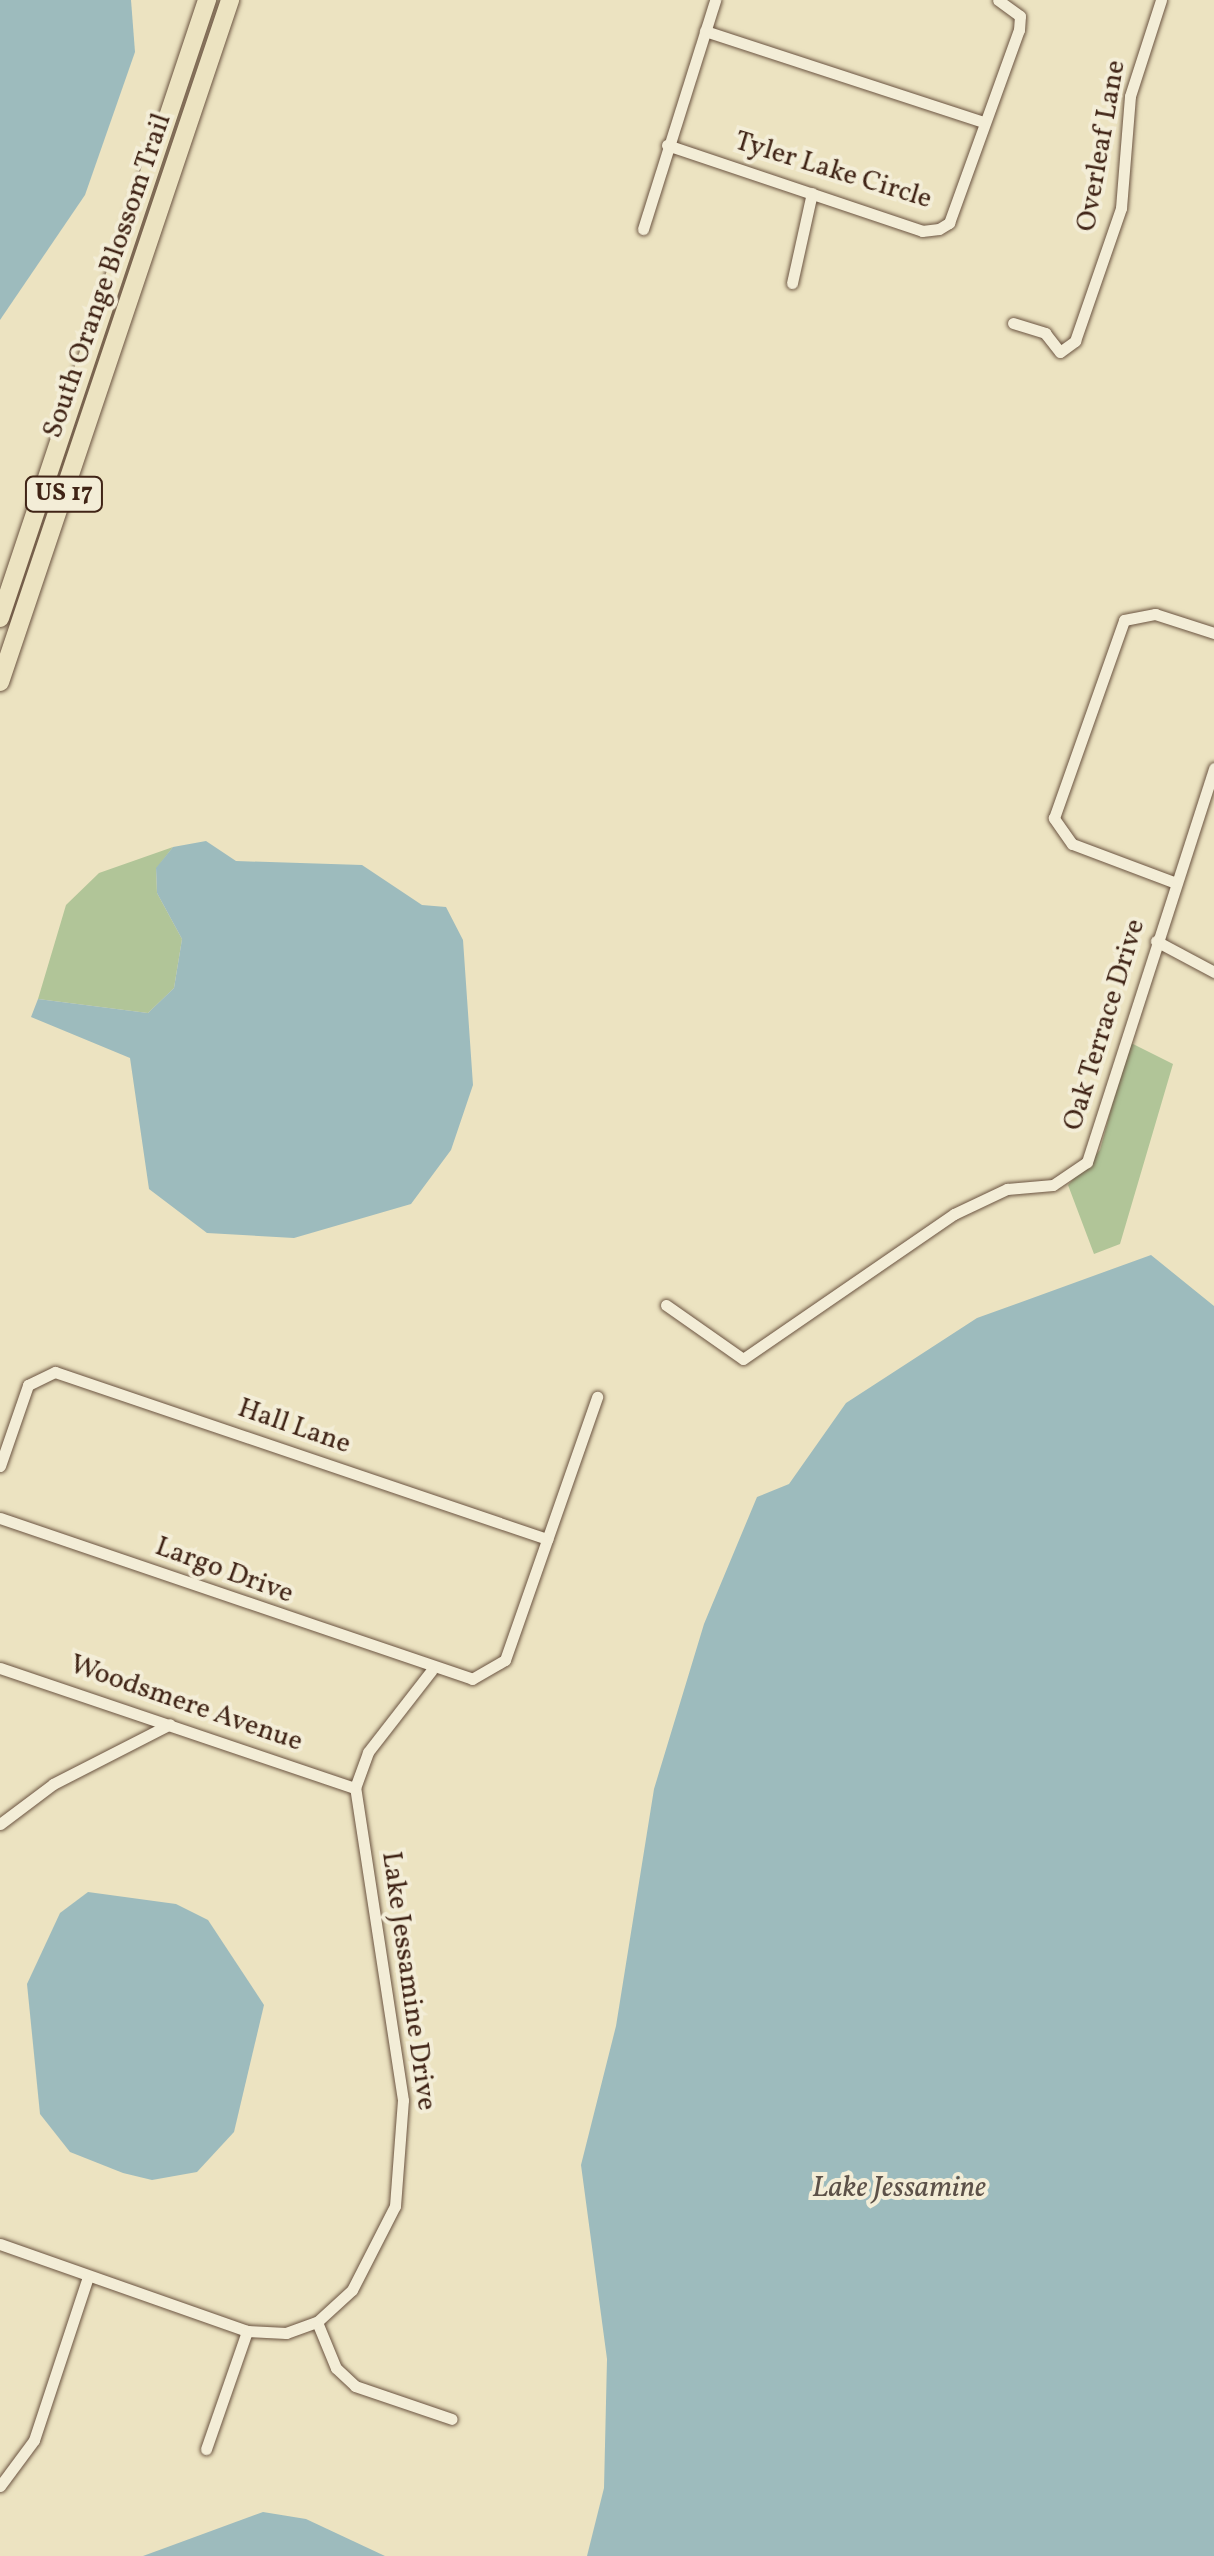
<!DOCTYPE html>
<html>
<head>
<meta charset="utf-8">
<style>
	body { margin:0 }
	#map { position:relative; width:1214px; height:2556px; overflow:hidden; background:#ece3c1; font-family:Vollkorn,serif }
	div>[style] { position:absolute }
	.green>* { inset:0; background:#b1c598 }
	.water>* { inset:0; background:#9dbbbd }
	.roads { filter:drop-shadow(0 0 2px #6b5441) drop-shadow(0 0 2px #6b5441) }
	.street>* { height:11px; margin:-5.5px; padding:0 5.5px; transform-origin:5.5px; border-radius:5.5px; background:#f3edd7 }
	.primary>* { height:18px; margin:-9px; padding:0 9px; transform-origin:9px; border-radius:9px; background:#ece3c1 }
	span { translate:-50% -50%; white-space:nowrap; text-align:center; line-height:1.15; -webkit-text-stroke:8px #f3edd7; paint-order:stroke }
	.shield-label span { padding:2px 8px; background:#f3edd7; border:2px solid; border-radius:8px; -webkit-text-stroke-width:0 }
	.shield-label { font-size:25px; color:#402416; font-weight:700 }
	.street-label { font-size:28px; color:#402416 }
	.water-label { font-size:30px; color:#5c5148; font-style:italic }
</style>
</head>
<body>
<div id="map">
	<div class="green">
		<i style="clip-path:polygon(173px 847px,156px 869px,157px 893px,182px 939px,174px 988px,148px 1013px,38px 999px,66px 905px,99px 873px)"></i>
		<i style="clip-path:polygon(1129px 1042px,1173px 1064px,1120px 1244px,1094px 1254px,1068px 1185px,1100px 1150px)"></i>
	</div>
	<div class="water">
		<i style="clip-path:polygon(0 0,131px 0,135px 52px,85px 195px,0 320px)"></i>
		<i style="clip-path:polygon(206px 841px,236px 861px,362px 865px,422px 905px,446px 907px,463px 940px,473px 1085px,451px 1150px,411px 1204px,294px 1238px,207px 1233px,149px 1189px,130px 1058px,31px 1017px,38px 999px,148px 1013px,174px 988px,182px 939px,157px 893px,156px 868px,173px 847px)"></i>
		<i style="clip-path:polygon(1151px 1255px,1214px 1306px,1214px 2556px,587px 2556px,604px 2488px,607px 2359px,581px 2165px,616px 2026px,654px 1789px,704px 1624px,757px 1497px,789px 1484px,846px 1403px,977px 1318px)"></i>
		<i style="clip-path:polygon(88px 1892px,176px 1904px,208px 1920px,264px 2005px,234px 2132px,197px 2172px,152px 2180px,123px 2173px,70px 2152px,40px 2114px,27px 1984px,60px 1913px)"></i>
		<i style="clip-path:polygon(263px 2512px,306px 2519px,385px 2556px,143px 2556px)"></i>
	</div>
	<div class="roads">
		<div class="street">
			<i style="left:705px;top:31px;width:293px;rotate:18.1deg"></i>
			<i style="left:667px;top:145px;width:269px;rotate:18.6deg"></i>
			<i style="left:922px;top:231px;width:17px;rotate:-7deg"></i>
			<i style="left:939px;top:229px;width:12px;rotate:-31deg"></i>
			<i style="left:949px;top:223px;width:205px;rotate:-70.1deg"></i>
			<i style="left:1019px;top:30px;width:14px;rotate:-86deg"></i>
			<i style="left:1020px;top:16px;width:27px;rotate:-144deg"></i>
			<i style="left:643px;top:229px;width:240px;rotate:-72.5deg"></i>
			<i style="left:792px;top:283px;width:92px;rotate:-77.5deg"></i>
			<i style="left:1013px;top:323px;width:34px;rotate:17deg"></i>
			<i style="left:1045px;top:333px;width:24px;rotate:52deg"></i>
			<i style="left:1060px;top:352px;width:19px;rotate:-36deg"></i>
			<i style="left:1075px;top:341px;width:141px;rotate:-70.9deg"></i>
			<i style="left:1121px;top:208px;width:112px;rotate:-85.4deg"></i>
			<i style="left:1130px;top:96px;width:101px;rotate:-72.1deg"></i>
			<i style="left:1176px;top:883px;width:111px;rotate:-159.4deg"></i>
			<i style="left:1072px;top:844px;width:32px;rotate:-125deg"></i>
			<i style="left:1054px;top:818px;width:210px;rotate:-70.5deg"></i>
			<i style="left:1124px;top:620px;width:32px;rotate:-11deg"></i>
			<i style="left:1155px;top:614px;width:62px;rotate:17.9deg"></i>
			<i style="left:1156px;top:941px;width:66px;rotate:28.1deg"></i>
			<i style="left:666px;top:1305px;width:94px;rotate:35deg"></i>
			<i style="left:743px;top:1359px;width:256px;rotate:-34.5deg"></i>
			<i style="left:954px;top:1214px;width:59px;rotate:-25.3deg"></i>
			<i style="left:1007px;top:1189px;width:46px;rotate:-5deg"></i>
			<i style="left:1053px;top:1185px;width:41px;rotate:-34.1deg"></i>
			<i style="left:1087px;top:1162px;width:414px;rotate:-72.1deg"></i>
			<i style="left:0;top:1466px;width:86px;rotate:-70.9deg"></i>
			<i style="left:28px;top:1385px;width:30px;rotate:-26deg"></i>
			<i style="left:55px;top:1372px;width:520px;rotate:18.75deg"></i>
			<i style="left:0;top:1518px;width:499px;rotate:18.8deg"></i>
			<i style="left:472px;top:1679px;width:38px;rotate:-30deg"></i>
			<i style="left:505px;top:1660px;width:279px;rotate:-70.7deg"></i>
			<i style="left:0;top:1668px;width:375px;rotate:18.7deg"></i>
			<i style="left:0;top:1824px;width:66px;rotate:-37deg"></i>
			<i style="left:53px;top:1784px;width:131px;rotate:-27.1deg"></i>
			<i style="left:0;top:2244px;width:262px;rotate:19.4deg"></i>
			<i style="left:247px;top:2331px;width:39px;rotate:3deg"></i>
			<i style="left:286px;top:2333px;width:33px;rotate:-20deg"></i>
			<i style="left:317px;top:2322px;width:47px;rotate:-42.4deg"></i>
			<i style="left:352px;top:2290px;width:94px;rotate:-62.9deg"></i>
			<i style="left:395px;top:2206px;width:106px;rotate:-85.7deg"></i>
			<i style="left:403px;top:2100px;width:316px;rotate:-98.7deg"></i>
			<i style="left:355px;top:1788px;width:38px;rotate:-70deg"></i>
			<i style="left:368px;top:1752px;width:103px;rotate:-52.1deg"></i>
			<i style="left:317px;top:2322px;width:50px;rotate:67.6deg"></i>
			<i style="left:336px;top:2368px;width:26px;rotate:43deg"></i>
			<i style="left:355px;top:2386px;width:102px;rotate:18.8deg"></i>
			<i style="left:206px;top:2449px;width:125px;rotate:-70.8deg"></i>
			<i style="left:0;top:2486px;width:57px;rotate:-53.5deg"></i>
			<i style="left:34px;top:2440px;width:169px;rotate:-71.7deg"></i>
		</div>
		<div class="primary">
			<i style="left:0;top:618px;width:652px;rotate:-71.48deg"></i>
			<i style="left:0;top:682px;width:720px;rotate:-71.36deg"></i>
		</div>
	</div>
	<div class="shield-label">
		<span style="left:64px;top:494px">US 17</span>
	</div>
	<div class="street-label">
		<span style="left:1102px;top:146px;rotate:-80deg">Overleaf Lane</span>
		<span style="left:833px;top:171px;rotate:17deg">Tyler Lake Circle</span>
		<span style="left:108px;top:276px;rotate:-71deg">South Orange Blossom Trail</span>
		<span style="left:1105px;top:1025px;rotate:-73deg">Oak Terrace Drive</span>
		<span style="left:294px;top:1427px;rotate:19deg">Hall Lane</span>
		<span style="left:224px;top:1571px;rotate:20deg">Largo Drive</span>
		<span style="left:186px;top:1704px;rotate:19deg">Woodsmere Avenue</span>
		<span style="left:408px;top:1981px;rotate:82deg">Lake Jessamine Drive</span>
	</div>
	<div class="water-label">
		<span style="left:899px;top:2188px">Lake Jessamine</span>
	</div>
</div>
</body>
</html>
